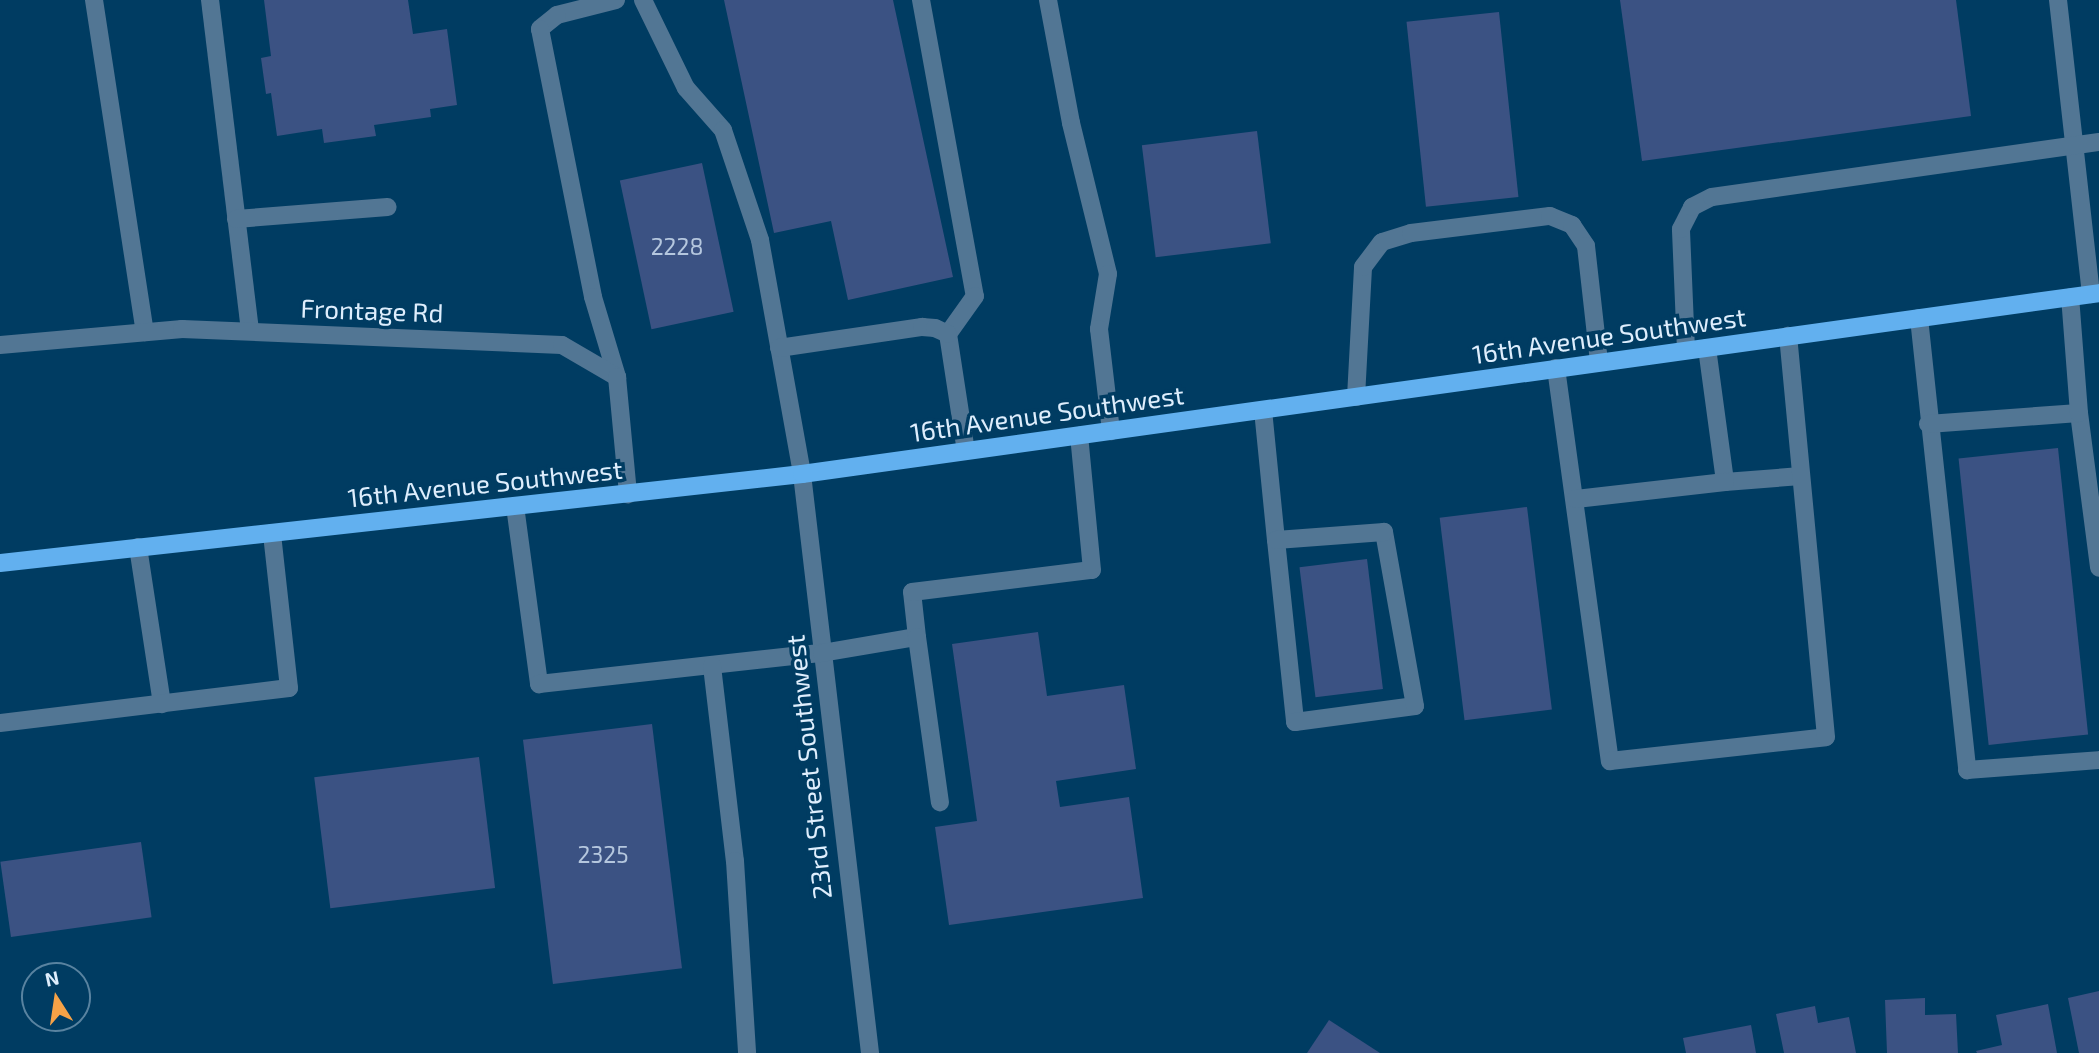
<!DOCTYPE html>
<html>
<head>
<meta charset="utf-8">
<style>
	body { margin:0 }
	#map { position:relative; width:2099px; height:1053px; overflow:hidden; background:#003c62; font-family:"Exo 2",sans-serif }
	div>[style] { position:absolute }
	.building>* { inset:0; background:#3b5283; transform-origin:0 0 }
	.minor>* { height:18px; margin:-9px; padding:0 9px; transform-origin:9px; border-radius:9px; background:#527694 }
	.major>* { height:18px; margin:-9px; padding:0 9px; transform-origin:9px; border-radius:9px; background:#62b0ef }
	span { translate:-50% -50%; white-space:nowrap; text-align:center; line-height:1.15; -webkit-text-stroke:7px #003c62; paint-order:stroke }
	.number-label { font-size:23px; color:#b5c7de }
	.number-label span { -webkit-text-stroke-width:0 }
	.street-label { font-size:26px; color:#deeefd }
	.north { position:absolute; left:21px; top:962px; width:70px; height:70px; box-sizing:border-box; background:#003c62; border:2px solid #5983a0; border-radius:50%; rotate:348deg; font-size:19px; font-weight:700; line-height:28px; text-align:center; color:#deeefd }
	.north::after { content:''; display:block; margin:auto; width:24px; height:32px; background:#f6a247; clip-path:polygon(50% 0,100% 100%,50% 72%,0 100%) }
</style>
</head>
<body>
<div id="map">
	<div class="building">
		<i style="clip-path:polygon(264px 0,408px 0,413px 34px,447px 29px,457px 105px,430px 109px,431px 117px,374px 125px,376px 136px,324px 143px,322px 129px,277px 136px,271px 93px,266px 94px,261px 58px,271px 56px)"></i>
		<i style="clip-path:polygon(724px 0,893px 0,953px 277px,848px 300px,831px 221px,774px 233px)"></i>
		<i style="clip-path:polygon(1620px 0,1956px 0,1971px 116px,1642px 161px)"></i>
		<i style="left:1499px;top:12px;width:186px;height:93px;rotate:84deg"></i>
		<i style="left:1257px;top:131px;width:113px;height:116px;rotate:83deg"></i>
		<i style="left:702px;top:163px;width:152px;height:84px;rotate:78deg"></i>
		<i style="left:2058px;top:448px;width:288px;height:100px;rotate:84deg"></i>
		<i style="left:1527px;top:507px;width:204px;height:88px;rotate:83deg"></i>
		<i style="left:1367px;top:559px;width:131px;height:68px;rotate:83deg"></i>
		<i style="clip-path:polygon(1038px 632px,1047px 696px,1124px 685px,1136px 769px,1056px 781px,1060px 807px,1129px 797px,1143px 898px,949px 925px,935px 827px,977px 821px,952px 644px)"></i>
		<i style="left:652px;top:724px;width:246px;height:130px;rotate:83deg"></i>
		<i style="left:479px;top:757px;width:132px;height:166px;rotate:83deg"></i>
		<i style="left:141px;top:842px;width:76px;height:142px;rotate:82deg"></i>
		<i style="clip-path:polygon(2099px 991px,2099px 1053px,2079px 1053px,2068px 998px)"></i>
		<i style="clip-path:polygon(1925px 998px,1925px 1015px,1956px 1014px,1958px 1053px,1887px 1053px,1885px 1000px)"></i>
		<i style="clip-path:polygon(2048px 1004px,2057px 1053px,1977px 1053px,1976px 1051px,2002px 1045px,1996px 1015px)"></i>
		<i style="clip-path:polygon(1815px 1006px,1818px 1023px,1849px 1017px,1856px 1053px,1784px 1053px,1776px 1014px)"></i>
		<i style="clip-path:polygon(1329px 1020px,1380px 1053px,1307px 1053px)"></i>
		<i style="clip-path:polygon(1751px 1025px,1756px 1053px,1686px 1053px,1683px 1038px)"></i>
	</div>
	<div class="minor">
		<i style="left:94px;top:0;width:336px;rotate:81.3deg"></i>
		<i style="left:210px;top:0;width:333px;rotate:83.1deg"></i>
		<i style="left:616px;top:0;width:61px;rotate:165.7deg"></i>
		<i style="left:557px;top:15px;width:22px;rotate:141deg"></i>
		<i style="left:540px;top:29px;width:273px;rotate:78.8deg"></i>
		<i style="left:593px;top:297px;width:84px;rotate:73.3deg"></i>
		<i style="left:643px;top:0;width:98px;rotate:64deg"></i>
		<i style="left:686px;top:88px;width:56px;rotate:48.6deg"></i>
		<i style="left:723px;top:130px;width:116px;rotate:71.4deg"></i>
		<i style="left:760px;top:240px;width:238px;rotate:79.8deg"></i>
		<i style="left:802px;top:474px;width:583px;rotate:83.3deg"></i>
		<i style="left:921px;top:0;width:301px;rotate:79.7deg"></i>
		<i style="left:975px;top:296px;width:47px;rotate:125.4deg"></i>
		<i style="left:948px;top:334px;width:118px;rotate:81.3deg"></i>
		<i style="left:1048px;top:0;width:125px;rotate:79.4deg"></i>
		<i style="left:1071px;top:123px;width:155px;rotate:76.2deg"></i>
		<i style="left:1108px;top:274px;width:56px;rotate:99.3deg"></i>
		<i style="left:1099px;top:329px;width:103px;rotate:83.3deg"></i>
		<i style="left:2058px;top:0;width:296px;rotate:83.6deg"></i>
		<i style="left:236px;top:219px;width:152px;rotate:-4.5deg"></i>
		<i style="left:1919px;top:318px;width:455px;rotate:83.9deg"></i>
		<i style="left:1967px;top:770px;width:132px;rotate:-4.3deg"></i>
		<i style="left:0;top:345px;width:183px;rotate:-5deg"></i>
		<i style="left:182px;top:329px;width:380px;rotate:2.4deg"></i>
		<i style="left:562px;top:345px;width:64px;rotate:30.2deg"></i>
		<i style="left:617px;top:377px;width:118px;rotate:84.6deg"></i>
		<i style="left:779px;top:348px;width:145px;rotate:-8.4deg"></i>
		<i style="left:922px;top:327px;width:13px;rotate:4deg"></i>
		<i style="left:935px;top:328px;width:14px;rotate:25deg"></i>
		<i style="left:1707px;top:348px;width:135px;rotate:82.3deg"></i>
		<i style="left:1725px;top:482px;width:76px;rotate:-4.5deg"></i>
		<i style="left:1686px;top:350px;width:121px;rotate:-92.4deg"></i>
		<i style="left:1681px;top:229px;width:25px;rotate:-63deg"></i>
		<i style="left:1692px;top:207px;width:22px;rotate:-27deg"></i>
		<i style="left:1712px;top:197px;width:391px;rotate:-8.1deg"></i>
		<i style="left:1556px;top:368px;width:397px;rotate:82.2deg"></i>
		<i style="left:1610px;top:761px;width:217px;rotate:-6.3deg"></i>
		<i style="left:1826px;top:737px;width:403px;rotate:-95.4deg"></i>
		<i style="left:1356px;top:397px;width:130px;rotate:-86.9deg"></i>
		<i style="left:1363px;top:267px;width:31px;rotate:-53deg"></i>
		<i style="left:1382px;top:242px;width:30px;rotate:-17deg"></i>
		<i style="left:1411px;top:233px;width:140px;rotate:-7deg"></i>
		<i style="left:1550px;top:216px;width:24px;rotate:22deg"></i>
		<i style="left:1572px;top:225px;width:25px;rotate:56deg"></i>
		<i style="left:1586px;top:246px;width:117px;rotate:83.6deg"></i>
		<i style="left:1263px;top:410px;width:131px;rotate:84.3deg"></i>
		<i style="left:1276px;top:540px;width:183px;rotate:84deg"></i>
		<i style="left:1295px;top:722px;width:121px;rotate:-7.6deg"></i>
		<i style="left:1415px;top:706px;width:177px;rotate:-100.1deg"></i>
		<i style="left:1384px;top:532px;width:108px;rotate:175.8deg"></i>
		<i style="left:2079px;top:413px;width:156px;rotate:82.6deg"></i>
		<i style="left:1928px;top:424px;width:151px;rotate:-4.2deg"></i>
		<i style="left:2079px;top:413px;width:116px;rotate:-94.4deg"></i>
		<i style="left:1576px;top:499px;width:150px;rotate:-6.5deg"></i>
		<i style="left:515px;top:506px;width:180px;rotate:82.3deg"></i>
		<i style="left:539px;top:684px;width:285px;rotate:-6.3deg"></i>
		<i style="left:822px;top:653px;width:96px;rotate:-9.6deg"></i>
		<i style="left:917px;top:637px;width:45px;rotate:-96.3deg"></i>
		<i style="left:912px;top:592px;width:181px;rotate:-7deg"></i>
		<i style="left:1092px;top:570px;width:135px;rotate:-95.5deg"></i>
		<i style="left:138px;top:547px;width:159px;rotate:81.3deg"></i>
		<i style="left:917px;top:637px;width:167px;rotate:82.1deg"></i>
		<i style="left:712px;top:666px;width:196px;rotate:83.3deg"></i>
		<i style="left:735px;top:861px;width:192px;rotate:86.4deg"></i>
		<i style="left:0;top:723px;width:291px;rotate:-6.9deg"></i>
		<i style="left:289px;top:688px;width:156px;rotate:-96.3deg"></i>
	</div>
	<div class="major">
		<i style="left:0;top:563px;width:807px;rotate:-6.33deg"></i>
		<i style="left:802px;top:474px;width:1310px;rotate:-7.94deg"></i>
	</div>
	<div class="number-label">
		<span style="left:677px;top:246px">2228</span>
		<span style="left:603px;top:854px">2325</span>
	</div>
	<div class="street-label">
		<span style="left:372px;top:310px;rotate:2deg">Frontage Rd</span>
		<span style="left:1609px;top:335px;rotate:-8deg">16th Avenue Southwest</span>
		<span style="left:1047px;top:413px;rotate:-8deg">16th Avenue Southwest</span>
		<span style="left:485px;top:483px;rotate:-6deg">16th Avenue Southwest</span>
		<span style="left:808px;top:767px;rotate:-96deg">23rd Street Southwest</span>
	</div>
	<div class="north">N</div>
</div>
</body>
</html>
